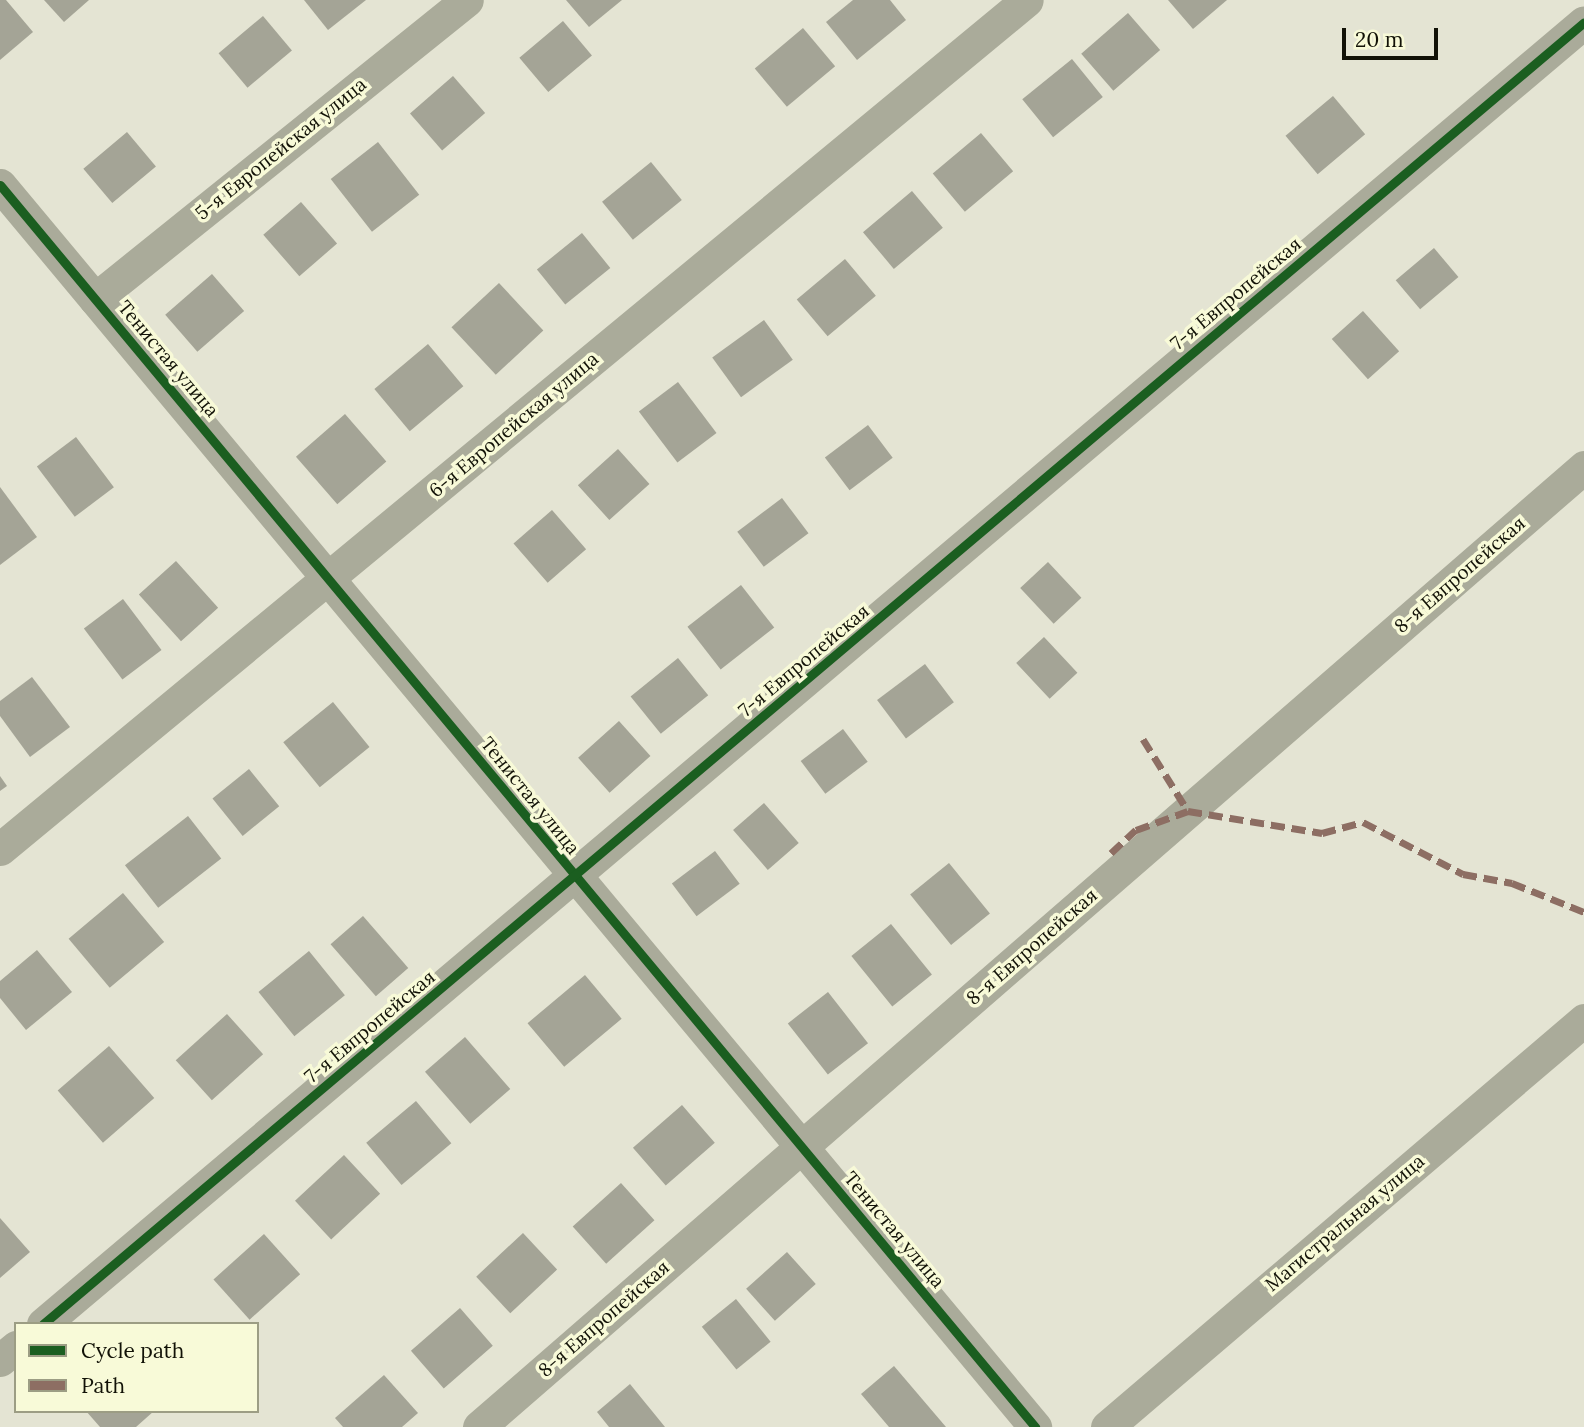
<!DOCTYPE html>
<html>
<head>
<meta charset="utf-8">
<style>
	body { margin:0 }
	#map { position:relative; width:1584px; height:1427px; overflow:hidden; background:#e4e4d3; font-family:Lora,serif }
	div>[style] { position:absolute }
	.building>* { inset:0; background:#a4a496; transform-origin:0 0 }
	.street>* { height:33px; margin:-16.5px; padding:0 16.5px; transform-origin:16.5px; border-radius:16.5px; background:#aaab9a }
	.quiet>* { height:7px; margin-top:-3.5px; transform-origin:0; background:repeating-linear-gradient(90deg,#8d6e63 0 14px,transparent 0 21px) }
	.cycleway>* { height:9px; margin:-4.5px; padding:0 4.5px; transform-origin:4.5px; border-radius:4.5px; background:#1b5e20 }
	span { translate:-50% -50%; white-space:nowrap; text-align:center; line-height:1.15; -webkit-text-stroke:7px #f8fad8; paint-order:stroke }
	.street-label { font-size:19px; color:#121207 }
	.legend { position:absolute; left:14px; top:1322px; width:245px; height:91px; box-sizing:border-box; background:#f8fad8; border:2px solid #9c9d84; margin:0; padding:9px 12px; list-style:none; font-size:21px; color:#121207 }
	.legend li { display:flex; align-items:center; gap:14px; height:35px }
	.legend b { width:35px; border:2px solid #9c9d84 }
	.scale { position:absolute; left:1342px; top:28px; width:96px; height:32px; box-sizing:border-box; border:4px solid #121207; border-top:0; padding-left:9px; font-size:21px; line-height:24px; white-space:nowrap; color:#121207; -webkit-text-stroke:5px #f8fad8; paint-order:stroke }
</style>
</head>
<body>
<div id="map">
	<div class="building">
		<i style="clip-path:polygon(0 0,6px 0,33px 32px,0 60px)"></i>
		<i style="clip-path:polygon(44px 0,89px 0,64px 22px)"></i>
		<i style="clip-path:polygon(304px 0,366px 0,328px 30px)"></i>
		<i style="clip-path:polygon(566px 0,622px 0,589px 27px)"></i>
		<i style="clip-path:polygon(853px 0,890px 0,906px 20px,857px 60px,826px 22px)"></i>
		<i style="clip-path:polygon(1168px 0,1227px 0,1193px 29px)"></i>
		<i style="left:1128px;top:13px;width:49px;height:62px;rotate:49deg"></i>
		<i style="left:263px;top:16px;width:45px;height:58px;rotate:50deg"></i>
		<i style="left:563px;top:21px;width:45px;height:57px;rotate:50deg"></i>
		<i style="left:803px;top:28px;width:50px;height:63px;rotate:50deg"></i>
		<i style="left:1072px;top:59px;width:49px;height:64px;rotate:51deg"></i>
		<i style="left:453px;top:76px;width:49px;height:57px;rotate:49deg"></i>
		<i style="left:1333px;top:96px;width:50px;height:62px;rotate:50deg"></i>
		<i style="left:127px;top:132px;width:45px;height:57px;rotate:50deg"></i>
		<i style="left:981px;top:133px;width:50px;height:63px;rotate:50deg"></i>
		<i style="left:378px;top:142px;width:67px;height:60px;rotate:52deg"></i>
		<i style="left:651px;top:162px;width:49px;height:63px;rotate:51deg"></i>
		<i style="left:912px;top:191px;width:48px;height:64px;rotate:50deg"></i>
		<i style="left:301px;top:202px;width:55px;height:50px;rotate:49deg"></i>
		<i style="left:582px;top:233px;width:45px;height:58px;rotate:51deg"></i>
		<i style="left:1434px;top:248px;width:38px;height:50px;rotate:50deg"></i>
		<i style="left:845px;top:259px;width:48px;height:63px;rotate:50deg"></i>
		<i style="left:212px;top:274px;width:49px;height:62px;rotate:49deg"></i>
		<i style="left:499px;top:283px;width:65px;height:65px;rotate:47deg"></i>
		<i style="left:1363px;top:311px;width:54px;height:42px;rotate:48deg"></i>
		<i style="left:764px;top:320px;width:49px;height:64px;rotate:54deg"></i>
		<i style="left:428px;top:344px;width:55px;height:70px;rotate:50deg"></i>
		<i style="left:678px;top:382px;width:64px;height:49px;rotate:53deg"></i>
		<i style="left:345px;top:414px;width:63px;height:65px;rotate:49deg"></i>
		<i style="left:868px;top:425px;width:41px;height:54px;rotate:53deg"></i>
		<i style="left:76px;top:437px;width:63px;height:49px;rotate:53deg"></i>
		<i style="left:618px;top:449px;width:47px;height:54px;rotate:48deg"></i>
		<i style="clip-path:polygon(0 487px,37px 537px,0 565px)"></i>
		<i style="left:782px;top:498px;width:44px;height:56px;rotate:53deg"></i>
		<i style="left:552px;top:510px;width:52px;height:51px;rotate:49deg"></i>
		<i style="left:176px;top:561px;width:63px;height:50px;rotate:48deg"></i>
		<i style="left:1048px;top:562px;width:49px;height:38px;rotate:47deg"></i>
		<i style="left:741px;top:585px;width:54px;height:68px;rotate:52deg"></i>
		<i style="left:123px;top:599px;width:64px;height:49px;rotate:53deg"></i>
		<i style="left:1044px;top:637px;width:49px;height:38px;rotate:47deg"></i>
		<i style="left:678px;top:658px;width:48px;height:61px;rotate:51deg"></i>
		<i style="left:925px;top:664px;width:48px;height:60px;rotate:53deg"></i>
		<i style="clip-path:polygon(32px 677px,70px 727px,30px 757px,0 716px,0 701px)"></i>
		<i style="left:333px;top:702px;width:58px;height:64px;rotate:51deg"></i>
		<i style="left:619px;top:721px;width:47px;height:55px;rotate:48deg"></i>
		<i style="left:843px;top:729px;width:41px;height:53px;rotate:53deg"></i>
		<i style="left:249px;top:769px;width:48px;height:47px;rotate:51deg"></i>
		<i style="clip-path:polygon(0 776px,7px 786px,0 791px)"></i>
		<i style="left:764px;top:803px;width:53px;height:41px;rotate:49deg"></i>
		<i style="left:188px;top:816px;width:54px;height:80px;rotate:52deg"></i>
		<i style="left:715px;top:851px;width:41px;height:54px;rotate:53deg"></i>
		<i style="left:949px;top:863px;width:65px;height:50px;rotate:51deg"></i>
		<i style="left:123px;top:893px;width:64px;height:71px;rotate:50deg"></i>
		<i style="left:363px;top:916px;width:69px;height:43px;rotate:49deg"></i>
		<i style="left:891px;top:924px;width:65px;height:51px;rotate:51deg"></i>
		<i style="clip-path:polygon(37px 950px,72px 992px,26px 1030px,0 998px,0 981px)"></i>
		<i style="left:309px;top:951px;width:57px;height:65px;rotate:51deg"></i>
		<i style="left:585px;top:975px;width:57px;height:75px;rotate:50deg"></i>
		<i style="left:828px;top:992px;width:65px;height:51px;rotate:52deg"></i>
		<i style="left:227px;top:1014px;width:54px;height:69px;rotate:48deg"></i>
		<i style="left:465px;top:1037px;width:69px;height:53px;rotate:49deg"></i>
		<i style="left:109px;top:1046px;width:69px;height:68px;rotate:49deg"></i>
		<i style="left:416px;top:1101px;width:55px;height:65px;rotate:50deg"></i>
		<i style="left:682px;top:1105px;width:50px;height:65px;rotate:49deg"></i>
		<i style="left:344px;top:1155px;width:53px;height:67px;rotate:47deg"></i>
		<i style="left:621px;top:1183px;width:50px;height:65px;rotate:48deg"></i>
		<i style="clip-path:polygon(0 1218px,30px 1252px,0 1278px)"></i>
		<i style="left:523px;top:1233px;width:50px;height:64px;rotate:47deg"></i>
		<i style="left:264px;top:1234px;width:54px;height:68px;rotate:48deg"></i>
		<i style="left:787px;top:1252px;width:43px;height:55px;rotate:48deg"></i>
		<i style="left:736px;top:1299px;width:55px;height:44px;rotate:51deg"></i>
		<i style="left:460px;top:1308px;width:50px;height:65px;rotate:49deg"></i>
		<i style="clip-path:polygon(894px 1366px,946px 1427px,889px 1427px,861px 1394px)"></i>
		<i style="clip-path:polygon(384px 1375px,418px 1413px,402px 1427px,343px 1427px,335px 1418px)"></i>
		<i style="clip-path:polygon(630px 1384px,665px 1427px,609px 1427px,597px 1412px)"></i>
		<i style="clip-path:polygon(86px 1411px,154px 1411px,136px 1427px,100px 1427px)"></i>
	</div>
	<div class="street">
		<i style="left:0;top:185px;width:1617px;rotate:50.19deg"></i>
		<i style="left:95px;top:299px;width:477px;rotate:-38.8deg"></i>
		<i style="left:0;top:849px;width:1332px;rotate:-39.58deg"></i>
		<i style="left:43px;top:1324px;width:2017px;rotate:-40.19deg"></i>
		<i style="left:0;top:1360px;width:21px;rotate:-39deg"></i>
		<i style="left:479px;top:1427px;width:1464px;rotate:-40.98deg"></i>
		<i style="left:1107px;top:1427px;width:627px;rotate:-40.47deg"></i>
	</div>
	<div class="quiet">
		<i style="left:1143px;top:739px;width:85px;rotate:58deg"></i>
		<i style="left:1188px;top:811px;width:136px;rotate:9.3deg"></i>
		<i style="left:1322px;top:833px;width:42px;rotate:-15deg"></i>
		<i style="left:1363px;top:822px;width:113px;rotate:27.5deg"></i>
		<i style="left:1463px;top:874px;width:50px;rotate:10.4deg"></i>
		<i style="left:1512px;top:883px;width:78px;rotate:21.9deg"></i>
		<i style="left:1111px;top:853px;width:34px;rotate:-43deg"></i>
		<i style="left:1136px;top:830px;width:55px;rotate:-20.1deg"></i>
	</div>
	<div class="cycleway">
		<i style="left:0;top:185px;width:1617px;rotate:50.19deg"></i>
		<i style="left:43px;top:1324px;width:2017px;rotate:-40.19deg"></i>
	</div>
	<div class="street-label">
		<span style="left:281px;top:149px;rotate:-39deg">5-я Европейская улица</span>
		<span style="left:1236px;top:294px;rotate:-40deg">7-я Евпропейская</span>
		<span style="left:168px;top:359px;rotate:50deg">Тенистая улица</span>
		<span style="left:514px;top:425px;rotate:-40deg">6-я Европейская улица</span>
		<span style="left:1460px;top:575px;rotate:-41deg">8-я Евпропейская</span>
		<span style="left:804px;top:661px;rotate:-40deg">7-я Евпропейская</span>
		<span style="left:530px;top:796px;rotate:51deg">Тенистая улица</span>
		<span style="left:1032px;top:947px;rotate:-41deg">8-я Евпропейская</span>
		<span style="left:370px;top:1027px;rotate:-40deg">7-я Евпропейская</span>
		<span style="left:1345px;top:1223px;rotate:-40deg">Магистральная улица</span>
		<span style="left:894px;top:1230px;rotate:50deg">Тенистая улица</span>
		<span style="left:604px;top:1319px;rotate:-41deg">8-я Евпропейская</span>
	</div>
	<ul class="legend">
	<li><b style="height:9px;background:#1b5e20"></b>Cycle path</li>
	<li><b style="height:9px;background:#8d6e63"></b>Path</li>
	</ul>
	<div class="scale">20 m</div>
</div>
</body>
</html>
